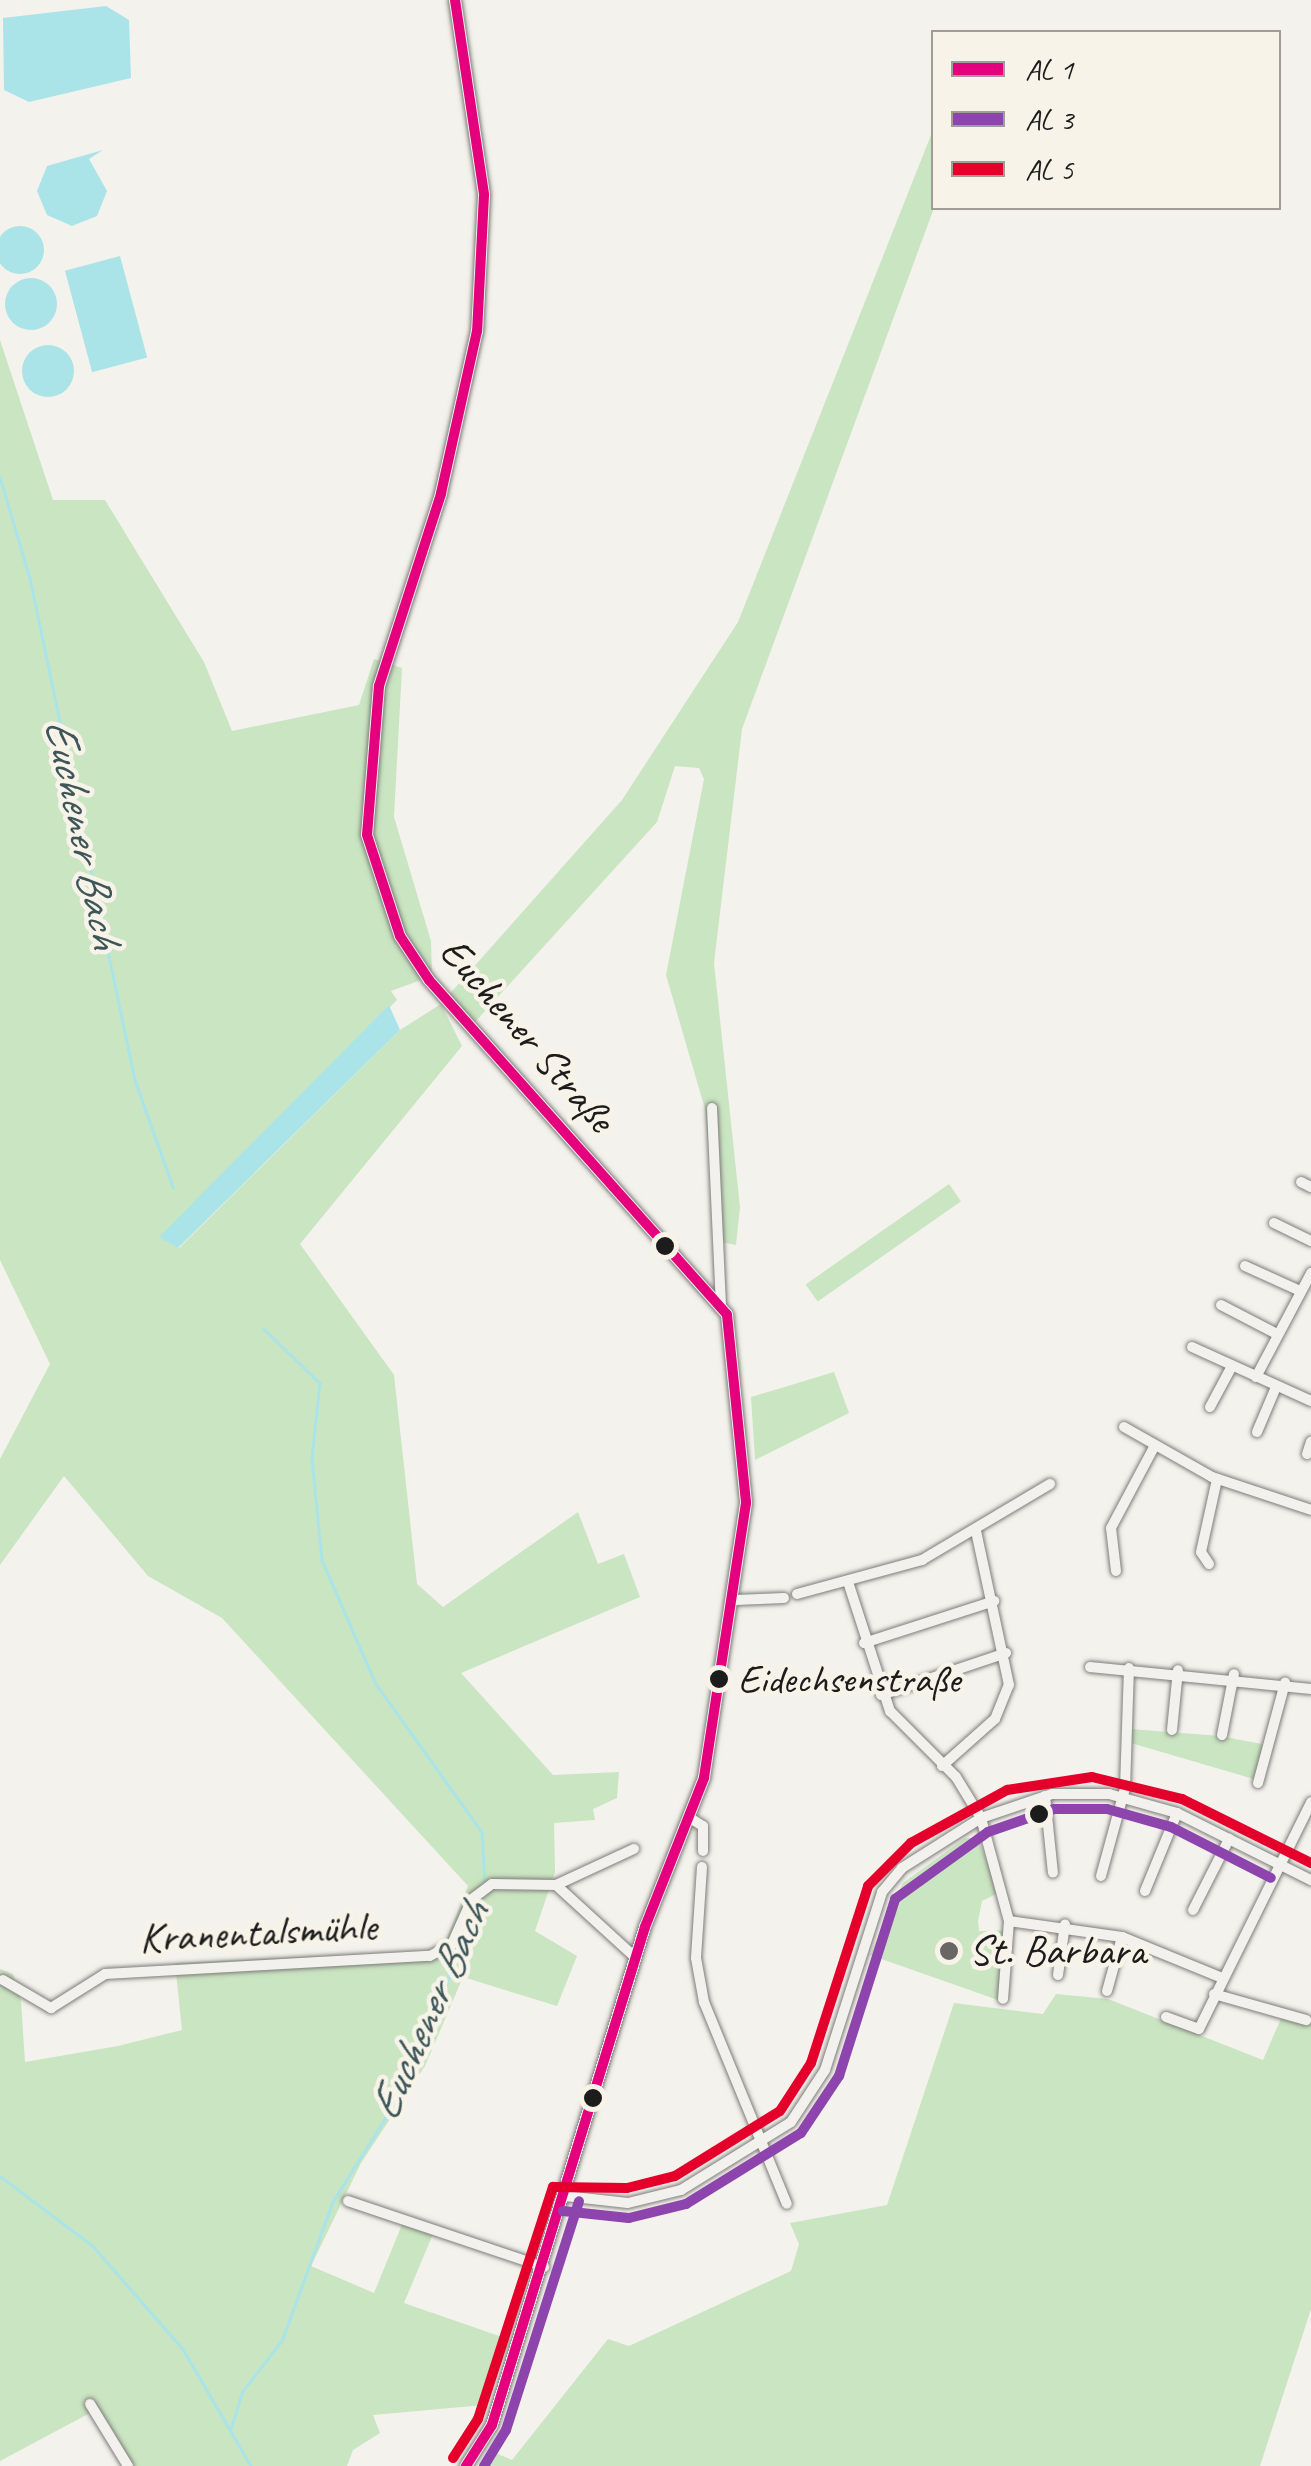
<!DOCTYPE html>
<html>
<head>
<meta charset="utf-8">
<style>
	body { margin:0 }
	#map { position:relative; width:1311px; height:2466px; overflow:hidden; background:#f4f2ec; font-family:Caveat,sans-serif }
	div>[style] { position:absolute }
	.green>* { inset:0; background:#cae5c1; transform-origin:0 0 }
	.water>* { inset:0; background:#abe4e8; transform-origin:0 0 }
	.round { border-radius:50% }
	.stream>* { height:2.5px; margin:-1.25px; padding:0 1.25px; transform-origin:1.25px; border-radius:1.25px; background:#abe4e8 }
	.roads { filter:drop-shadow(0 0 2px #7d7c7a) drop-shadow(0 0 2px #7d7c7a) }
	.minor>* { height:10px; margin:-5px; padding:0 5px; transform-origin:5px; border-radius:5px; background:#f2f1ed }
	.major>* { height:12px; margin:-6px; padding:0 6px; transform-origin:6px; border-radius:6px; background:#f2f1ed }
	.bus-1>* { height:10px; margin:-5px; padding:0 5px; transform-origin:5px; border-radius:5px; background:#e5007d }
	.bus-2>* { height:10px; margin:-5px; padding:0 5px; transform-origin:5px; border-radius:5px; background:#8e44ad }
	.bus-3>* { height:10px; margin:-5px; padding:0 5px; transform-origin:5px; border-radius:5px; background:#e4002b }
	.dots>* { width:28px; height:28px; translate:-50% -50%; box-sizing:border-box; border:5px solid #f7f3e8; border-radius:50% }
	span { translate:-50% -50%; white-space:nowrap; text-align:center; line-height:1.15; -webkit-text-stroke:9px #f7f3e8; paint-order:stroke }
	.bus-label { font-size:40px; color:#1c1c1c }
	.left { translate:0 -50%; text-align:left }
	.street-label { font-size:42px; color:#1c1c1c }
	.poi-label { font-size:42px; color:#1c1c1c }
	.water-label { font-size:45px; color:#3e5659; font-style:italic }
	.legend { position:absolute; left:931px; top:30px; width:350px; height:180px; box-sizing:border-box; background:#f7f3e8; border:2px solid #9f9d96; margin:0; padding:12px 18px; list-style:none; font-size:30px; color:#1c1c1c }
	.legend li { display:flex; align-items:center; gap:20px; height:50px }
	.legend b { width:50px; border:2px solid #9f9d96 }
</style>
</head>
<body>
<div id="map">
	<div class="green">
		<i style="clip-path:polygon(933px 130px,934px 208px,742px 729px,714px 963px,740px 1207px,736px 1245px,716px 1241px,705px 1109px,666px 975px,704px 779px,699px 768px,675px 766px,657px 822px,475px 1022px,447px 997px,622px 800px,738px 622px)"></i>
		<i style="clip-path:polygon(0 340px,53px 500px,105px 500px,204px 662px,232px 731px,359px 705px,374px 659px,402px 668px,394px 817px,431px 941px,432px 976px,391px 991px,397px 1000px,160px 1237px,179px 1248px,400px 1030px,441px 1004px,462px 1046px,300px 1244px,394px 1375px,417px 1584px,443px 1607px,578px 1512px,598px 1564px,624px 1554px,640px 1597px,461px 1673px,553px 1775px,619px 1772px,617px 1798px,593px 1809px,595px 1820px,554px 1823px,555px 1872px,535px 1931px,577px 1956px,557px 2006px,463px 1977px,425px 2066px,361px 2163px,311px 2266px,374px 2293px,403px 2222px,433px 2234px,404px 2303px,511px 2340px,484px 2405px,373px 2415px,380px 2433px,353px 2450px,347px 2466px,124px 2466px,90px 2413px,0 2461px,0 1969px,13px 1974px,21px 2001px,25px 2062px,118px 2046px,182px 2030px,175px 1963px,427px 1951px,445px 1943px,468px 1886px,222px 1618px,148px 1576px,64px 1476px,0 1565px,0 1459px,50px 1364px,0 1260px)"></i>
		<i style="left:949px;top:1184px;width:21px;height:175px;rotate:55deg"></i>
		<i style="clip-path:polygon(834px 1372px,849px 1413px,755px 1460px,751px 1397px)"></i>
		<i style="clip-path:polygon(1131px 1729px,1220px 1736px,1267px 1745px,1257px 1780px,1131px 1743px)"></i>
		<i style="clip-path:polygon(965px 1838px,978px 1838px,998px 1893px,982px 1901px,978px 1921px,979px 1931px,1006px 1930px,1001px 2001px,870px 1955px,903px 1883px)"></i>
		<i style="clip-path:polygon(1056px 1994px,1108px 1999px,1263px 2060px,1282px 2016px,1311px 2019px,1311px 2309px,1260px 2466px,487px 2466px,496px 2453px,512px 2460px,608px 2339px,629px 2346px,791px 2271px,799px 2244px,790px 2223px,887px 2205px,954px 2003px,1043px 2014px)"></i>
	</div>
	<div class="water">
		<i style="clip-path:polygon(106px 6px,129px 20px,131px 78px,29px 102px,4px 90px,3px 18px)"></i>
		<i style="clip-path:polygon(103px 150px,89px 159px,107px 191px,97px 216px,72px 226px,47px 215px,37px 191px,47px 166px)"></i>
		<i class="round" style="left:-4px;top:226px;width:48px;height:48px"></i>
		<i style="left:120px;top:256px;width:105px;height:57px;rotate:75deg"></i>
		<i class="round" style="left:5px;top:278px;width:52px;height:52px"></i>
		<i class="round" style="left:22px;top:345px;width:52px;height:52px"></i>
		<i style="clip-path:polygon(389px 1005px,400px 1030px,178px 1248px,159px 1237px)"></i>
	</div>
	<div class="stream">
		<i style="left:0;top:477px;width:105px;rotate:73.5deg"></i>
		<i style="left:30px;top:578px;width:513px;rotate:78.19deg"></i>
		<i style="left:135px;top:1080px;width:114px;rotate:70.4deg"></i>
		<i style="left:264px;top:1329px;width:78px;rotate:44deg"></i>
		<i style="left:320px;top:1383px;width:75px;rotate:96.1deg"></i>
		<i style="left:312px;top:1458px;width:102px;rotate:84.4deg"></i>
		<i style="left:322px;top:1560px;width:135px;rotate:66.5deg"></i>
		<i style="left:376px;top:1684px;width:182px;rotate:54.4deg"></i>
		<i style="left:482px;top:1832px;width:52px;rotate:86.7deg"></i>
		<i style="left:0;top:2176px;width:116px;rotate:37deg"></i>
		<i style="left:93px;top:2246px;width:137px;rotate:48.9deg"></i>
		<i style="left:183px;top:2349px;width:135px;rotate:59.8deg"></i>
		<i style="left:231px;top:2428px;width:38px;rotate:-73deg"></i>
		<i style="left:242px;top:2392px;width:66px;rotate:-52.4deg"></i>
		<i style="left:282px;top:2340px;width:148px;rotate:-69.9deg"></i>
		<i style="left:333px;top:2201px;width:131px;rotate:-57.8deg"></i>
		<i style="left:403px;top:2090px;width:209px;rotate:-68.1deg"></i>
	</div>
	<div class="roads">
		<div class="minor">
			<i style="left:712px;top:1108px;width:197px;rotate:87.4deg"></i>
			<i style="left:1301px;top:1182px;width:11px;rotate:27deg"></i>
			<i style="left:1274px;top:1223px;width:41px;rotate:25.9deg"></i>
			<i style="left:1245px;top:1266px;width:60px;rotate:24.4deg"></i>
			<i style="left:1221px;top:1305px;width:63px;rotate:27.4deg"></i>
			<i style="left:1192px;top:1347px;width:131px;rotate:24.4deg"></i>
			<i style="left:1256px;top:1377px;width:118px;rotate:-62.1deg"></i>
			<i style="left:1210px;top:1407px;width:47px;rotate:-61.8deg"></i>
			<i style="left:1124px;top:1427px;width:101px;rotate:29.6deg"></i>
			<i style="left:1212px;top:1477px;width:104px;rotate:18.4deg"></i>
			<i style="left:1257px;top:1432px;width:49px;rotate:-67.1deg"></i>
			<i style="left:1307px;top:1454px;width:13px;rotate:-72deg"></i>
			<i style="left:1209px;top:1564px;width:14px;rotate:-124deg"></i>
			<i style="left:1201px;top:1552px;width:75px;rotate:-77.6deg"></i>
			<i style="left:1116px;top:1571px;width:43px;rotate:-96.6deg"></i>
			<i style="left:1111px;top:1528px;width:92px;rotate:-62deg"></i>
			<i style="left:849px;top:1585px;width:133px;rotate:72deg"></i>
			<i style="left:890px;top:1711px;width:93px;rotate:45deg"></i>
			<i style="left:956px;top:1777px;width:48px;rotate:58.6deg"></i>
			<i style="left:981px;top:1818px;width:107px;rotate:74.8deg"></i>
			<i style="left:1009px;top:1921px;width:78px;rotate:94.4deg"></i>
			<i style="left:797px;top:1594px;width:130px;rotate:-15.2deg"></i>
			<i style="left:922px;top:1560px;width:149px;rotate:-30.7deg"></i>
			<i style="left:736px;top:1600px;width:48px;rotate:-2.4deg"></i>
			<i style="left:864px;top:1643px;width:137px;rotate:-17.9deg"></i>
			<i style="left:1090px;top:1667px;width:222px;rotate:5.7deg"></i>
			<i style="left:881px;top:1695px;width:132px;rotate:-18.6deg"></i>
			<i style="left:1172px;top:1730px;width:60px;rotate:-84.3deg"></i>
			<i style="left:1222px;top:1735px;width:62px;rotate:-78.9deg"></i>
			<i style="left:942px;top:1766px;width:71px;rotate:-41.6deg"></i>
			<i style="left:995px;top:1719px;width:37px;rotate:-68deg"></i>
			<i style="left:1009px;top:1685px;width:157px;rotate:-102.1deg"></i>
			<i style="left:1258px;top:1783px;width:104px;rotate:-74.9deg"></i>
			<i style="left:1045px;top:1796px;width:77px;rotate:84.1deg"></i>
			<i style="left:690px;top:1818px;width:15px;rotate:32deg"></i>
			<i style="left:703px;top:1826px;width:25px;rotate:90deg"></i>
			<i style="left:702px;top:1867px;width:91px;rotate:93.8deg"></i>
			<i style="left:696px;top:1958px;width:45px;rotate:79.7deg"></i>
			<i style="left:704px;top:2002px;width:218px;rotate:67.7deg"></i>
			<i style="left:1101px;top:1876px;width:91px;rotate:-74.7deg"></i>
			<i style="left:1125px;top:1788px;width:120px;rotate:-88.1deg"></i>
			<i style="left:556px;top:1885px;width:86px;rotate:-24.8deg"></i>
			<i style="left:1145px;top:1891px;width:84px;rotate:-67.7deg"></i>
			<i style="left:1193px;top:1910px;width:80px;rotate:-63.1deg"></i>
			<i style="left:1009px;top:1921px;width:114px;rotate:8.1deg"></i>
			<i style="left:1122px;top:1937px;width:108px;rotate:22.3deg"></i>
			<i style="left:1058px;top:1975px;width:51px;rotate:-82.2deg"></i>
			<i style="left:3px;top:1980px;width:56px;rotate:30.3deg"></i>
			<i style="left:51px;top:2008px;width:64px;rotate:-32.2deg"></i>
			<i style="left:105px;top:1974px;width:325px;rotate:-3.2deg"></i>
			<i style="left:430px;top:1956px;width:25px;rotate:-29deg"></i>
			<i style="left:452px;top:1944px;width:49px;rotate:-66deg"></i>
			<i style="left:472px;top:1899px;width:25px;rotate:-37deg"></i>
			<i style="left:492px;top:1884px;width:64px;rotate:0.9deg"></i>
			<i style="left:556px;top:1885px;width:108px;rotate:42.4deg"></i>
			<i style="left:1107px;top:1991px;width:56px;rotate:-74.5deg"></i>
			<i style="left:1214px;top:1994px;width:96px;rotate:15.8deg"></i>
			<i style="left:1166px;top:2017px;width:35px;rotate:20deg"></i>
			<i style="left:1199px;top:2029px;width:253px;rotate:-63.7deg"></i>
			<i style="left:565px;top:2196px;width:63px;rotate:6.3deg"></i>
			<i style="left:628px;top:2203px;width:55px;rotate:-13.8deg"></i>
			<i style="left:681px;top:2190px;width:129px;rotate:-31.7deg"></i>
			<i style="left:791px;top:2122px;width:62px;rotate:-56.8deg"></i>
			<i style="left:825px;top:2070px;width:187px;rotate:-72.2deg"></i>
			<i style="left:882px;top:1892px;width:31px;rotate:-50deg"></i>
			<i style="left:902px;top:1868px;width:93px;rotate:-32.3deg"></i>
			<i style="left:981px;top:1818px;width:75px;rotate:-18.7deg"></i>
			<i style="left:1052px;top:1794px;width:57px"></i>
			<i style="left:1109px;top:1794px;width:71px;rotate:15.6deg"></i>
			<i style="left:1177px;top:1813px;width:150px;rotate:26.6deg"></i>
			<i style="left:348px;top:2201px;width:207px;rotate:18.6deg"></i>
			<i style="left:90px;top:2404px;width:73px;rotate:58.5deg"></i>
		</div>
		<div class="major">
			<i style="left:455px;top:0;width:197px;rotate:81.5deg"></i>
			<i style="left:484px;top:195px;width:136px;rotate:92.9deg"></i>
			<i style="left:477px;top:331px;width:167px;rotate:102.5deg"></i>
			<i style="left:441px;top:494px;width:202px;rotate:107.9deg"></i>
			<i style="left:379px;top:686px;width:149px;rotate:94.6deg"></i>
			<i style="left:367px;top:835px;width:106px;rotate:71.9deg"></i>
			<i style="left:400px;top:936px;width:53px;rotate:56.6deg"></i>
			<i style="left:429px;top:980px;width:448px;rotate:48.3deg"></i>
			<i style="left:727px;top:1315px;width:189px;rotate:84.2deg"></i>
			<i style="left:746px;top:1503px;width:278px;rotate:98.7deg"></i>
			<i style="left:704px;top:1778px;width:160px;rotate:111.6deg"></i>
			<i style="left:645px;top:1927px;width:521px;rotate:107.08deg"></i>
			<i style="left:492px;top:2425px;width:49px;rotate:122.4deg"></i>
		</div>
	</div>
	<div class="bus-1">
		<i style="left:455px;top:0;width:197px;rotate:81.5deg"></i>
		<i style="left:484px;top:195px;width:136px;rotate:92.9deg"></i>
		<i style="left:477px;top:331px;width:167px;rotate:102.5deg"></i>
		<i style="left:441px;top:494px;width:202px;rotate:107.9deg"></i>
		<i style="left:379px;top:686px;width:149px;rotate:94.6deg"></i>
		<i style="left:367px;top:835px;width:106px;rotate:71.9deg"></i>
		<i style="left:400px;top:936px;width:53px;rotate:56.6deg"></i>
		<i style="left:429px;top:980px;width:448px;rotate:48.3deg"></i>
		<i style="left:727px;top:1315px;width:189px;rotate:84.2deg"></i>
		<i style="left:746px;top:1503px;width:278px;rotate:98.7deg"></i>
		<i style="left:704px;top:1778px;width:160px;rotate:111.6deg"></i>
		<i style="left:645px;top:1927px;width:521px;rotate:107.08deg"></i>
		<i style="left:492px;top:2425px;width:49px;rotate:122.4deg"></i>
	</div>
	<div class="bus-2">
		<i style="left:563px;top:2211px;width:66px;rotate:6.1deg"></i>
		<i style="left:629px;top:2218px;width:59px;rotate:-13.8deg"></i>
		<i style="left:686px;top:2204px;width:135px;rotate:-31.7deg"></i>
		<i style="left:801px;top:2133px;width:69px;rotate:-56.3deg"></i>
		<i style="left:839px;top:2076px;width:186px;rotate:-72.4deg"></i>
		<i style="left:895px;top:1899px;width:115px;rotate:-35.8deg"></i>
		<i style="left:988px;top:1832px;width:70px;rotate:-19.2deg"></i>
		<i style="left:1054px;top:1809px;width:53px"></i>
		<i style="left:1107px;top:1809px;width:66px;rotate:15.7deg"></i>
		<i style="left:1171px;top:1827px;width:112px;rotate:27deg"></i>
		<i style="left:484px;top:2466px;width:42px;rotate:-58.6deg"></i>
		<i style="left:506px;top:2430px;width:240px;rotate:-72.3deg"></i>
	</div>
	<div class="bus-3">
		<i style="left:453px;top:2458px;width:46px;rotate:-57.3deg"></i>
		<i style="left:478px;top:2419px;width:244px;rotate:-72.1deg"></i>
		<i style="left:553px;top:2187px;width:74px;rotate:0.8deg"></i>
		<i style="left:627px;top:2188px;width:49px;rotate:-14deg"></i>
		<i style="left:675px;top:2176px;width:123px;rotate:-31.8deg"></i>
		<i style="left:780px;top:2111px;width:57px;rotate:-57.1deg"></i>
		<i style="left:811px;top:2063px;width:186px;rotate:-72.1deg"></i>
		<i style="left:868px;top:1886px;width:61px;rotate:-45deg"></i>
		<i style="left:911px;top:1843px;width:110px;rotate:-28.9deg"></i>
		<i style="left:1007px;top:1790px;width:86px;rotate:-8.7deg"></i>
		<i style="left:1092px;top:1777px;width:93px;rotate:13.7deg"></i>
		<i style="left:1182px;top:1799px;width:144px;rotate:26.4deg"></i>
	</div>
	<div class="dots">
		<i style="left:665px;top:1246px;background:#1c1c1c"></i>
		<i style="left:719px;top:1679px;background:#1c1c1c"></i>
		<i style="left:1039px;top:1814px;background:#1c1c1c"></i>
		<i style="left:949px;top:1951px;background:#686765"></i>
		<i style="left:593px;top:2098px;background:#1c1c1c"></i>
	</div>
	<div class="bus-label">
		<span class="left" style="left:738px;top:1679px">Eidechsenstraße</span>
	</div>
	<div class="street-label">
		<span style="left:527px;top:1035px;rotate:49deg">Euchener Straße</span>
		<span style="left:258px;top:1933px;rotate:-3deg">Kranentalsmühle</span>
	</div>
	<div class="poi-label">
		<span class="left" style="left:969px;top:1951px">St. Barbara</span>
	</div>
	<div class="water-label">
		<span style="left:83px;top:833px;rotate:78deg">Euchener Bach</span>
		<span style="left:429px;top:2011px;rotate:-66deg">Euchener Bach</span>
	</div>
	<ul class="legend">
	<li><b style="height:12px;background:#e5007d"></b>AL 1</li>
	<li><b style="height:12px;background:#8e44ad"></b>AL 3</li>
	<li><b style="height:12px;background:#e4002b"></b>AL 5</li>
	</ul>
</div>
</body>
</html>
